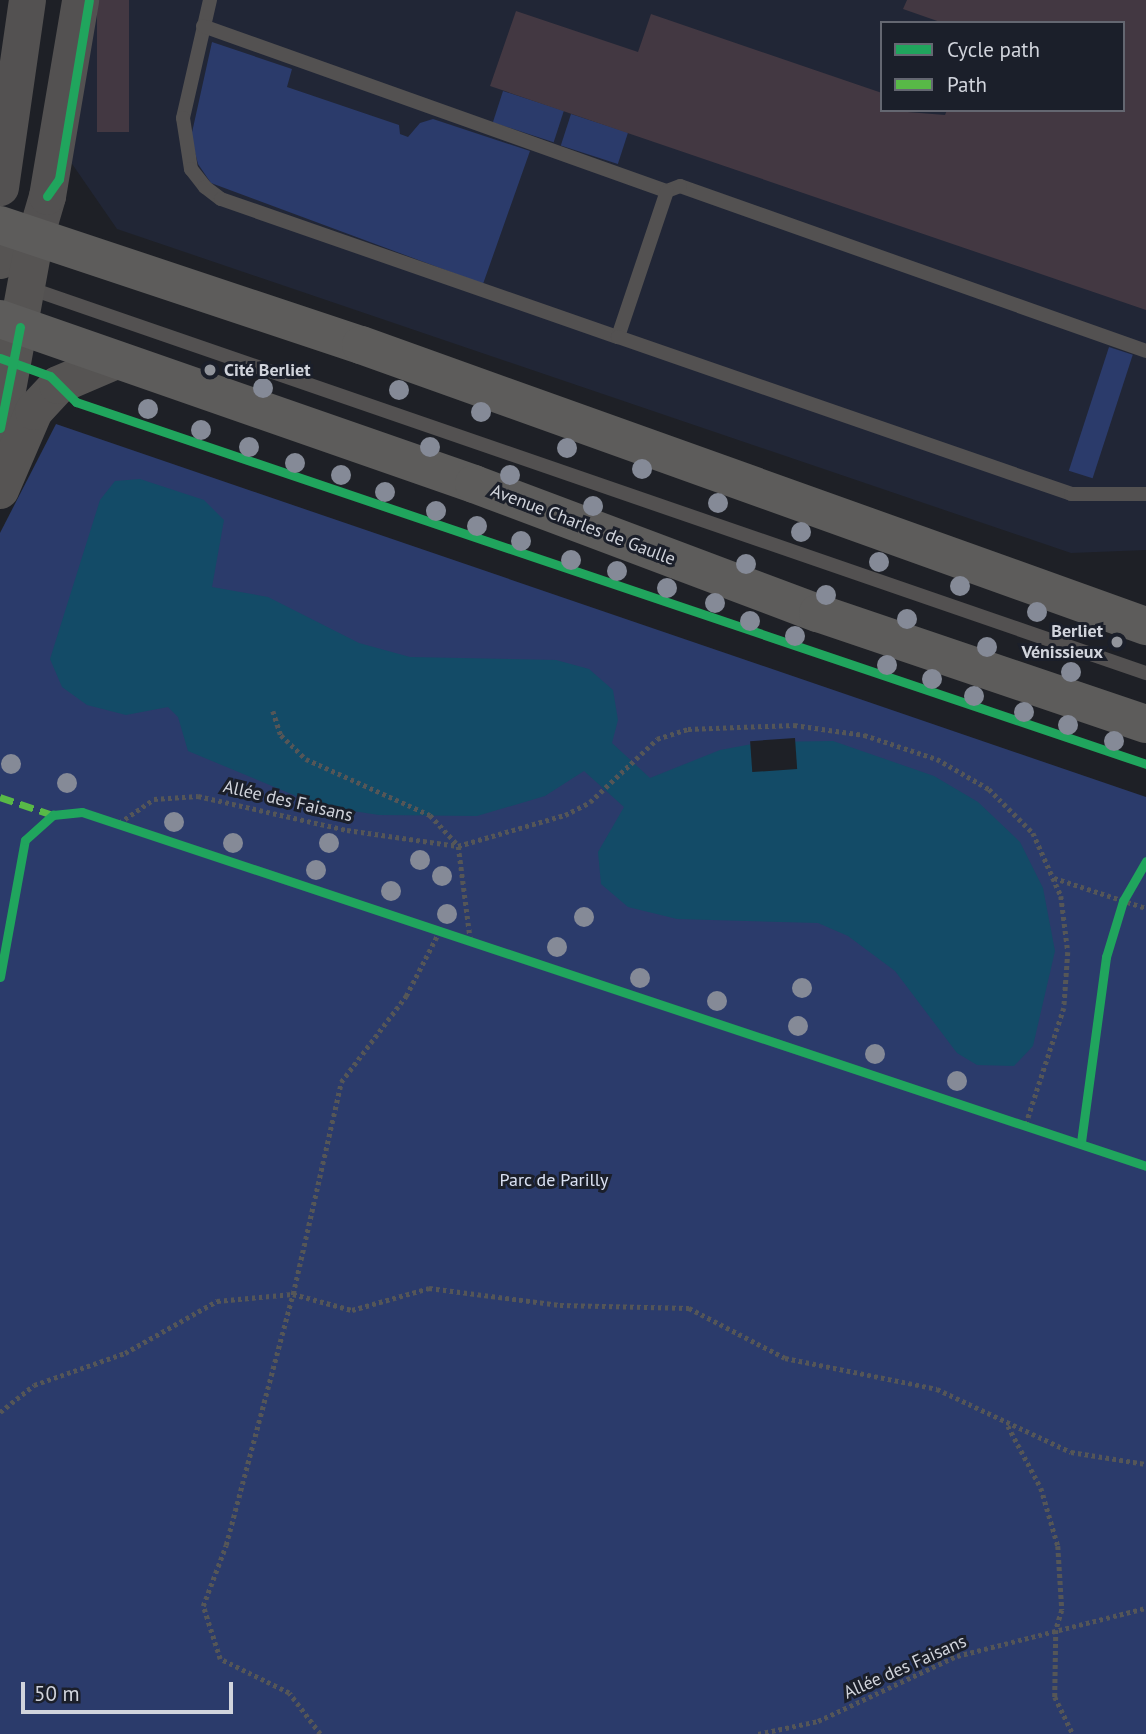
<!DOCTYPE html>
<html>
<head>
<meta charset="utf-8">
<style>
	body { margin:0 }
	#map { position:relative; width:1146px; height:1734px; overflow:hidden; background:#1e2026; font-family:"PT Sans",sans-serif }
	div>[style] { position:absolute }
	.built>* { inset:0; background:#212636 }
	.green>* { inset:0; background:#2b3b6b; transform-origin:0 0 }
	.water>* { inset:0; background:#134b67 }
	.pier>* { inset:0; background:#1e2026; transform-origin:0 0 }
	.building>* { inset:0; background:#433842; transform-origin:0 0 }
	.path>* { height:4.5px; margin-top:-2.25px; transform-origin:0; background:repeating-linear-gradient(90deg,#555657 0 3.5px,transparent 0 7px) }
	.service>* { height:14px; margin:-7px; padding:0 7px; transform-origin:7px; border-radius:7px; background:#535151 }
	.tertiary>* { height:37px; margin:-18.5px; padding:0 18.5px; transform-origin:18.5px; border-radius:18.5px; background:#535151 }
	.secondary>* { height:38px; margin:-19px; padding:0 19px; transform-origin:19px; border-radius:19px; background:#565453 }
	.primary>* { height:38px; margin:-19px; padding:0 19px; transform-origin:19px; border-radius:19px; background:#5d5c5b }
	.quiet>* { height:7px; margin-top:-3.5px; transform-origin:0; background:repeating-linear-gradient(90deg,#58b947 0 14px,transparent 0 21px) }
	.cycleway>* { height:9px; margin:-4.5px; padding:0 4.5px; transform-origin:4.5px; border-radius:4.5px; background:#20a55d }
	.trees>* { width:20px; height:20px; margin:-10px; border-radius:50%; background:#858a97 }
	.dots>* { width:19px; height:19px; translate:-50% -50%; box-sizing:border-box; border:4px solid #1b1f2a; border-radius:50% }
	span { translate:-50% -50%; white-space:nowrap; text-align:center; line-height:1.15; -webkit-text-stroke:6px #1b1f2a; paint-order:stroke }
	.poi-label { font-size:18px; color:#d1d4dc; font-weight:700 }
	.left { translate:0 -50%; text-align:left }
	.right { translate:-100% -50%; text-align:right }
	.street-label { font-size:18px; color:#d1d4dc }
	.park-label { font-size:18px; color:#dae1f3 }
	.legend { position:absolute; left:880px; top:21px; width:245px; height:91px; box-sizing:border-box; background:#1b1f2a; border:2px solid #646771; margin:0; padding:9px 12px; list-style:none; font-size:21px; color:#d1d4dc }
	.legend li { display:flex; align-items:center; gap:14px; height:35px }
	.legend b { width:35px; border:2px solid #646771 }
	.scale { position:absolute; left:21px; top:1682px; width:212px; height:32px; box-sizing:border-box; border:4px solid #d1d4dc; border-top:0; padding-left:9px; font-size:21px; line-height:24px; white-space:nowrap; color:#d1d4dc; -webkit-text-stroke:5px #1b1f2a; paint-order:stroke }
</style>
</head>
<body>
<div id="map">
	<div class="built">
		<i style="clip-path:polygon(evenodd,96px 0,1146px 0,1146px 550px,1071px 553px,117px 229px,68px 158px,96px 0,882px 23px,1123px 23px,1123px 110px,882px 110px,882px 23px)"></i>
	</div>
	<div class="green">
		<i style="clip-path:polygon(212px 42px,292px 69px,287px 87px,399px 125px,400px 134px,408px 137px,420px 123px,433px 119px,530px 151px,483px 284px,211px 183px,198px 164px,191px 137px)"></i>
		<i style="left:503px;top:91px;width:64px;height:33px;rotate:18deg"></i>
		<i style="left:571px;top:114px;width:60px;height:33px;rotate:18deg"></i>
		<i style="left:1109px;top:347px;width:25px;height:130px;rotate:18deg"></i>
		<i style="clip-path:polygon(56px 424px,1146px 797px,1146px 1734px,0 1734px,0 533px)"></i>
	</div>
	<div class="water">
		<i style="clip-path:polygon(140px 479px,204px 500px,224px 520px,212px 587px,268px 597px,359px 643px,410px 657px,556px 660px,589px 669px,613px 690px,618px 720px,612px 743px,650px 778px,720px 750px,763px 742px,833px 741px,934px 776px,978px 802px,1020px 842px,1043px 888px,1055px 951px,1033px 1046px,1014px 1066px,977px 1065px,957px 1053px,895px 971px,848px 936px,818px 923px,677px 919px,628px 907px,601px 884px,598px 852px,624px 807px,584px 771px,545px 796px,477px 816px,379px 815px,320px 806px,188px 751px,178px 717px,168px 707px,126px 715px,87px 705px,62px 687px,50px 659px,100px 500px,115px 481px)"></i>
	</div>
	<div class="pier">
		<i style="left:795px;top:738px;width:31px;height:45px;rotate:86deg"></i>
	</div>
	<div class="building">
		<i style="left:97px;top:0;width:32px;height:132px"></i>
		<i style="clip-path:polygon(907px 0,1146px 0,1146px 310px,490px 86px,516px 11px,638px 52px,651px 14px,882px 93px,882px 110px,945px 115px,947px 110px,1123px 110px,1123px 23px,943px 23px,903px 9px)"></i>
	</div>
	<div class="path">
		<i style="left:273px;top:711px;width:25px;rotate:72deg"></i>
		<i style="left:281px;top:735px;width:35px;rotate:44deg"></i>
		<i style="left:306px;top:759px;width:136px;rotate:24.3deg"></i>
		<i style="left:430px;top:815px;width:41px;rotate:47deg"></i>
		<i style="left:119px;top:823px;width:42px;rotate:-34.4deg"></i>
		<i style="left:154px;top:799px;width:44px;rotate:-3.9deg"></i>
		<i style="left:198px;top:796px;width:153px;rotate:12.9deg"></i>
		<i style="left:347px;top:830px;width:112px;rotate:8.2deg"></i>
		<i style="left:1054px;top:878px;width:97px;rotate:18.1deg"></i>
		<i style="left:470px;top:940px;width:95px;rotate:-97.3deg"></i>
		<i style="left:458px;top:846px;width:111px;rotate:-16.2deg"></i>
		<i style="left:565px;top:815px;width:28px;rotate:-27deg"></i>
		<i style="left:590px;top:802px;width:92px;rotate:-43.2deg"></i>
		<i style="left:657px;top:739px;width:33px;rotate:-18deg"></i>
		<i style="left:688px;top:729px;width:106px;rotate:-2.2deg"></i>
		<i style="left:794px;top:725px;width:71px;rotate:8.1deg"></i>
		<i style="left:864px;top:735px;width:77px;rotate:18.2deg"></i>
		<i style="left:937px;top:759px;width:60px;rotate:30deg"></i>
		<i style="left:989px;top:789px;width:62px;rotate:45deg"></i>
		<i style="left:1033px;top:833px;width:69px;rotate:66deg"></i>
		<i style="left:1061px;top:896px;width:56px;rotate:82.9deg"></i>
		<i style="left:1068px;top:952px;width:56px;rotate:94.1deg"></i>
		<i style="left:1064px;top:1008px;width:122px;rotate:108.1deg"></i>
		<i style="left:0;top:1412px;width:43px;rotate:-38.5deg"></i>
		<i style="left:34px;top:1385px;width:96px;rotate:-19.4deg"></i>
		<i style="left:125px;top:1353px;width:106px;rotate:-29.5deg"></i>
		<i style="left:217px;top:1301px;width:76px;rotate:-5.3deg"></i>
		<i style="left:293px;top:1294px;width:61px;rotate:15.2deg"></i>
		<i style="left:352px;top:1310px;width:80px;rotate:-15.9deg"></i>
		<i style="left:429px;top:1288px;width:132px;rotate:7.4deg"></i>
		<i style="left:560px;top:1305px;width:129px;rotate:1.3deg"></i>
		<i style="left:689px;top:1308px;width:108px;rotate:27.5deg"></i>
		<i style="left:785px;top:1358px;width:155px;rotate:11.5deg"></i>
		<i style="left:937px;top:1389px;width:148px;rotate:25.2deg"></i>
		<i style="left:1071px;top:1452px;width:76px;rotate:9.1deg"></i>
		<i style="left:1008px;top:1426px;width:70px;rotate:62deg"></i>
		<i style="left:1041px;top:1488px;width:60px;rotate:73.7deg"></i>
		<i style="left:1058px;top:1546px;width:64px;rotate:86.4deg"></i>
		<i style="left:1062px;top:1610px;width:21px;rotate:107deg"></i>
		<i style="left:1056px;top:1630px;width:67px;rotate:90.9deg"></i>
		<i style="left:1055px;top:1697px;width:41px;rotate:64.1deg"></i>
		<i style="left:320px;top:1734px;width:51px;rotate:-127.1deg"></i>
		<i style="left:289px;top:1693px;width:77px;rotate:-153.8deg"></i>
		<i style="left:220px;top:1659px;width:56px;rotate:-107.8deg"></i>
		<i style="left:203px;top:1606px;width:65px;rotate:-69.3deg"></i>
		<i style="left:226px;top:1545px;width:260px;rotate:-75.1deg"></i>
		<i style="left:293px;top:1294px;width:217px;rotate:-77.2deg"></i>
		<i style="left:341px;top:1082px;width:108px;rotate:-52.9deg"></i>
		<i style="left:406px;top:996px;width:74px;rotate:-62.7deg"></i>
		<i style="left:758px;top:1734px;width:61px;rotate:-12.2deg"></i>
		<i style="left:818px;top:1721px;width:153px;rotate:-25.1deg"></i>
		<i style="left:957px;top:1656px;width:195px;rotate:-14.3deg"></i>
	</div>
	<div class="service">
		<i style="left:210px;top:0;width:121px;rotate:102.9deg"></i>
		<i style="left:183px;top:118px;width:52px;rotate:81.1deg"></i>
		<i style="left:191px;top:169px;width:23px;rotate:52deg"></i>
		<i style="left:205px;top:187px;width:20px;rotate:37deg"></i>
		<i style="left:221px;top:199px;width:420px;rotate:19.2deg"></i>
		<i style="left:203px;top:26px;width:492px;rotate:19.6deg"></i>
		<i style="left:26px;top:287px;width:1185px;rotate:19.02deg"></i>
		<i style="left:1146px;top:351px;width:494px;rotate:-160.5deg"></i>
		<i style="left:680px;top:186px;width:14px;rotate:159deg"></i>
		<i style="left:667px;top:191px;width:154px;rotate:108.6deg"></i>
		<i style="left:618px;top:337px;width:479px;rotate:19.1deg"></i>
		<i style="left:1071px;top:494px;width:75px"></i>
	</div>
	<div class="tertiary">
		<i style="left:0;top:187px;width:189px;rotate:-81.8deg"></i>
		<i style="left:35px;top:237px;width:43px;rotate:-73.7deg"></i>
		<i style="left:47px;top:196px;width:199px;rotate:-80.4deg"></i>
	</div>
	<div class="secondary">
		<i style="left:0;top:260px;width:42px;rotate:-33.3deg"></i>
		<i style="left:0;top:428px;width:194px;rotate:-79.6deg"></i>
		<i style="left:0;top:490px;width:86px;rotate:-66.7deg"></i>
		<i style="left:34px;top:411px;width:35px;rotate:-47deg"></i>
		<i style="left:58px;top:385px;width:59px;rotate:-23.1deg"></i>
	</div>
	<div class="primary">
		<i style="left:0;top:225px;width:380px;rotate:18.4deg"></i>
		<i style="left:361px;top:345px;width:834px;rotate:19.7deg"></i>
		<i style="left:0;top:319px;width:502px;rotate:19.19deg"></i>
		<i style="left:474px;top:484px;width:367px;rotate:20.6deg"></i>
		<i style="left:818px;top:613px;width:346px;rotate:18.7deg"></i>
	</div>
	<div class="quiet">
		<i style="left:0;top:797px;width:56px;rotate:18.8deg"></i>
	</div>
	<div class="cycleway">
		<i style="left:47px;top:196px;width:21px;rotate:-55deg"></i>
		<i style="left:59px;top:179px;width:181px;rotate:-80.5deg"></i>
		<i style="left:0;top:358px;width:53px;rotate:19.8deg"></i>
		<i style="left:50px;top:376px;width:37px;rotate:45deg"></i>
		<i style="left:76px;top:402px;width:1130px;rotate:18.69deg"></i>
		<i style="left:0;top:428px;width:103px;rotate:-78.8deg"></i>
		<i style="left:0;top:977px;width:139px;rotate:-79.7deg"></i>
		<i style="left:25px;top:840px;width:38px;rotate:-42deg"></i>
		<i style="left:53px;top:815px;width:29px;rotate:-6deg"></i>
		<i style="left:82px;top:812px;width:1121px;rotate:18.4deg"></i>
		<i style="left:1081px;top:1142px;width:187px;rotate:-82.3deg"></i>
		<i style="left:1106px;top:957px;width:59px;rotate:-73.1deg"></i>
		<i style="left:1123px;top:901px;width:46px;rotate:-60.1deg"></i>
	</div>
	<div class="trees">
		<i style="left:263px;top:388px"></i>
		<i style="left:399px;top:390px"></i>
		<i style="left:148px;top:409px"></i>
		<i style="left:481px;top:412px"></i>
		<i style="left:201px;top:430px"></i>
		<i style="left:249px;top:447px"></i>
		<i style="left:430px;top:447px"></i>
		<i style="left:567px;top:448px"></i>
		<i style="left:295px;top:463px"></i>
		<i style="left:642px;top:469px"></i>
		<i style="left:341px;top:475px"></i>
		<i style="left:510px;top:475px"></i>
		<i style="left:385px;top:492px"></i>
		<i style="left:718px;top:503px"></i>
		<i style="left:593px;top:506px"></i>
		<i style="left:436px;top:511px"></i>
		<i style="left:477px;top:526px"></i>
		<i style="left:801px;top:532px"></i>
		<i style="left:521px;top:541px"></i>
		<i style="left:571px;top:560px"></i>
		<i style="left:879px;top:562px"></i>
		<i style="left:746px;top:564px"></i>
		<i style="left:617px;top:571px"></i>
		<i style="left:960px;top:586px"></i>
		<i style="left:667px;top:588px"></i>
		<i style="left:826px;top:595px"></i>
		<i style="left:715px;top:603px"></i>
		<i style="left:1037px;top:612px"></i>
		<i style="left:907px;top:619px"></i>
		<i style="left:750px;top:621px"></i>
		<i style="left:795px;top:636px"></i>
		<i style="left:987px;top:647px"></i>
		<i style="left:887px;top:665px"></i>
		<i style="left:1071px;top:672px"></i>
		<i style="left:932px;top:679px"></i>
		<i style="left:974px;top:696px"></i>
		<i style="left:1024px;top:712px"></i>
		<i style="left:1068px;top:725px"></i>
		<i style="left:1114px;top:741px"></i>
		<i style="left:11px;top:764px"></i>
		<i style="left:67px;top:783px"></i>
		<i style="left:174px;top:822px"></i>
		<i style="left:233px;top:843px"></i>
		<i style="left:329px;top:843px"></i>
		<i style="left:420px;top:860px"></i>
		<i style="left:316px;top:870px"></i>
		<i style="left:442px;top:876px"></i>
		<i style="left:391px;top:891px"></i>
		<i style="left:447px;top:914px"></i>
		<i style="left:584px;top:917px"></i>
		<i style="left:557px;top:947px"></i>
		<i style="left:640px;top:978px"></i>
		<i style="left:802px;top:988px"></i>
		<i style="left:717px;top:1001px"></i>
		<i style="left:798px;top:1026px"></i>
		<i style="left:875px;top:1054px"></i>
		<i style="left:957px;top:1081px"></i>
	</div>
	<div class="dots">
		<i style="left:210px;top:370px;background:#92959c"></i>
		<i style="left:1117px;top:642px;background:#92959c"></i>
	</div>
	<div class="poi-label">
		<span class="left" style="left:224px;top:370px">Cité Berliet</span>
		<span class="right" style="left:1103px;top:642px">Berliet<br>Vénissieux</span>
	</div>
	<div class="street-label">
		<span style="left:583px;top:525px;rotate:21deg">Avenue Charles de Gaulle</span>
		<span style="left:288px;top:801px;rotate:13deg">Allée des Faisans</span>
		<span style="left:905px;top:1667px;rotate:-24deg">Allée des Faisans</span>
	</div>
	<div class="park-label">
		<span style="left:554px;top:1180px">Parc de Parilly</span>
	</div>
	<ul class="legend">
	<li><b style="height:9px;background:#20a55d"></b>Cycle path</li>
	<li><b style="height:9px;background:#58b947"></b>Path</li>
	</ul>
	<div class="scale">50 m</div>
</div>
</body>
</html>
